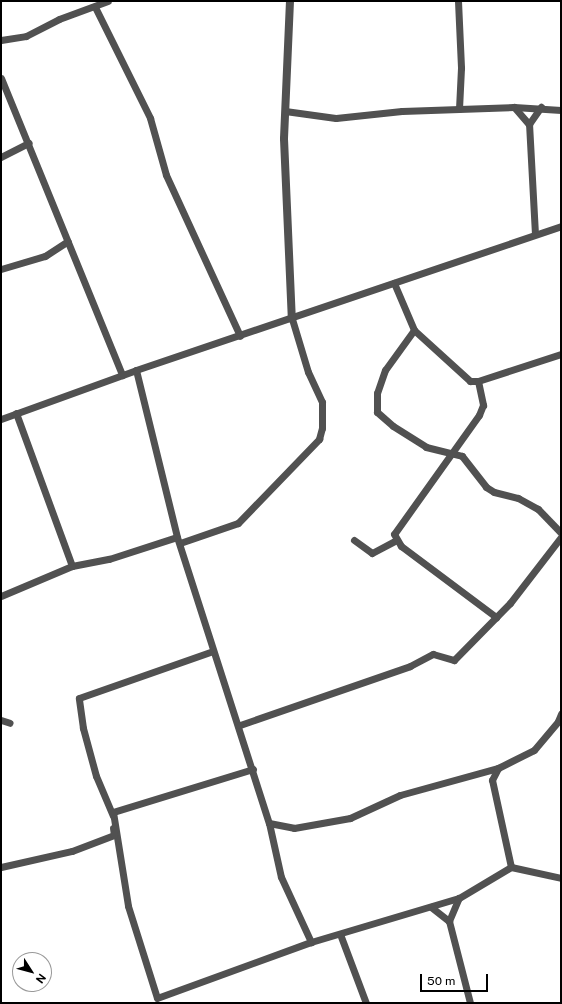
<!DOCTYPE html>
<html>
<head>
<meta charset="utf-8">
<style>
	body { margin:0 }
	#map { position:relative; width:562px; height:1004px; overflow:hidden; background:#fff; font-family:"Public Sans",sans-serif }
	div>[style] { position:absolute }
	.minor>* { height:7px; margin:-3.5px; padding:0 3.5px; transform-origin:3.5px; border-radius:3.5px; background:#515151 }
	.tertiary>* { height:8px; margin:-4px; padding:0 4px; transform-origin:4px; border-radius:4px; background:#515151 }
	span { translate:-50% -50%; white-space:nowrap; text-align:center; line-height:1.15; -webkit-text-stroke:3.5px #fff; paint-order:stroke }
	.frame { position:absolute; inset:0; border:2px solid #000; pointer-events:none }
	.north { position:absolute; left:12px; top:952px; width:40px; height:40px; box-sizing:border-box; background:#fff; border:1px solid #999; border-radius:50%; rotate:126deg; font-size:11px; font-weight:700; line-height:16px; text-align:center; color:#000 }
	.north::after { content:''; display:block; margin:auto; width:14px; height:18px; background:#000; clip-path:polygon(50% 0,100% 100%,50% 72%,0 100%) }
	.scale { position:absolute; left:420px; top:974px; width:68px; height:18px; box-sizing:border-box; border:2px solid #000; border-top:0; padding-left:5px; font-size:12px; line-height:14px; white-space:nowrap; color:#000; -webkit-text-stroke:3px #fff; paint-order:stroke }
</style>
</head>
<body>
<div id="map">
	<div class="minor">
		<i style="left:458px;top:1px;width:67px;rotate:87.4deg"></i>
		<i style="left:461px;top:68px;width:41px;rotate:92.8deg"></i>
		<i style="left:95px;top:7px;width:124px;rotate:63.6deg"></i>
		<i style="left:150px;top:118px;width:59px;rotate:74.3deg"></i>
		<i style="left:166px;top:175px;width:177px;rotate:65.3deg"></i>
		<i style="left:1px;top:40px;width:25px;rotate:-9deg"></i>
		<i style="left:26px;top:36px;width:37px;rotate:-27deg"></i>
		<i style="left:59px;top:19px;width:52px;rotate:-20.2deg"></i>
		<i style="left:1px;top:78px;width:321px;rotate:67.8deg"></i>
		<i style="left:514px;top:107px;width:23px;rotate:49deg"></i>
		<i style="left:285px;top:111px;width:51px;rotate:7.8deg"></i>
		<i style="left:336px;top:118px;width:66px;rotate:-6.1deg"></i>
		<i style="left:402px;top:111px;width:112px;rotate:-2deg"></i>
		<i style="left:514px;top:107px;width:47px;rotate:3.7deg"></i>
		<i style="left:1px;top:157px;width:31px;rotate:-27deg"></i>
		<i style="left:535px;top:234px;width:110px;rotate:-93.1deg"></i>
		<i style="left:529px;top:124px;width:21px;rotate:-55deg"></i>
		<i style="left:1px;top:269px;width:46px;rotate:-16.5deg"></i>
		<i style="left:45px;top:256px;width:27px;rotate:-33deg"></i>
		<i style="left:394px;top:283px;width:51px;rotate:66.9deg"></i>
		<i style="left:414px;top:330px;width:76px;rotate:42.3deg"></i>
		<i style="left:470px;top:381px;width:8px"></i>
		<i style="left:478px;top:381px;width:87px;rotate:-18deg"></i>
		<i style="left:414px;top:330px;width:49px;rotate:125.9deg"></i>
		<i style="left:385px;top:370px;width:24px;rotate:109deg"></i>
		<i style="left:377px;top:393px;width:19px;rotate:90deg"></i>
		<i style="left:377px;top:412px;width:21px;rotate:41deg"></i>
		<i style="left:393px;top:426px;width:39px;rotate:32deg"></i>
		<i style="left:426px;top:447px;width:37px;rotate:14deg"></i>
		<i style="left:462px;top:456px;width:39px;rotate:52deg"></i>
		<i style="left:486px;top:487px;width:9px;rotate:32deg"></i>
		<i style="left:494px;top:492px;width:25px;rotate:14deg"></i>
		<i style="left:518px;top:498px;width:23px;rotate:29deg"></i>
		<i style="left:538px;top:509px;width:33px;rotate:46deg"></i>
		<i style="left:136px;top:370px;width:172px;rotate:76.2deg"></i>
		<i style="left:177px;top:537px;width:300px;rotate:72.2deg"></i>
		<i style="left:269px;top:823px;width:25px;rotate:11deg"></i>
		<i style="left:294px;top:828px;width:57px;rotate:-10.1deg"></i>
		<i style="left:350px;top:818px;width:55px;rotate:-24.7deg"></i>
		<i style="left:400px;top:795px;width:102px;rotate:-15.4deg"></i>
		<i style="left:478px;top:381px;width:25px;rotate:78deg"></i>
		<i style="left:483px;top:405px;width:11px;rotate:112deg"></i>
		<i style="left:479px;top:415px;width:146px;rotate:125.5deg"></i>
		<i style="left:394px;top:534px;width:14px;rotate:60deg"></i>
		<i style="left:401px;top:546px;width:119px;rotate:36.8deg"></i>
		<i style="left:16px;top:413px;width:163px;rotate:69.9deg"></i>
		<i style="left:72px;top:566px;width:38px;rotate:-11deg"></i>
		<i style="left:109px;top:559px;width:71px;rotate:-17.9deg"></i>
		<i style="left:1px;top:419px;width:144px;rotate:-19.9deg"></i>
		<i style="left:136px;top:370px;width:449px;rotate:-18.7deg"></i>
		<i style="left:354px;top:540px;width:22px;rotate:36deg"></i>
		<i style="left:372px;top:553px;width:27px;rotate:-28deg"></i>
		<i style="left:180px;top:543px;width:61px;rotate:-19deg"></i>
		<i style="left:238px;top:523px;width:117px;rotate:-46deg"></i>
		<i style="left:319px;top:439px;width:11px;rotate:-75deg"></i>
		<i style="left:322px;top:428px;width:26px;rotate:-90deg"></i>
		<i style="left:322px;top:402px;width:33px;rotate:-115deg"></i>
		<i style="left:308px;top:372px;width:55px;rotate:-106.8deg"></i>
		<i style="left:1px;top:596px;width:77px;rotate:-22.9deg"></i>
		<i style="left:1px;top:720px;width:9px;rotate:18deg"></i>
		<i style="left:240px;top:725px;width:180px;rotate:-19.1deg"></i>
		<i style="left:410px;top:666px;width:26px;rotate:-28deg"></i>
		<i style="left:433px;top:654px;width:22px;rotate:16deg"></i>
		<i style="left:454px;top:660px;width:80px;rotate:-45.5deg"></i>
		<i style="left:510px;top:603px;width:83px;rotate:-52.3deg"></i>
		<i style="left:253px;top:769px;width:146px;rotate:162.9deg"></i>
		<i style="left:113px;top:812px;width:95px;rotate:80.9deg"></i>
		<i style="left:128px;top:906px;width:96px;rotate:72.5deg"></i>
		<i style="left:157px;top:998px;width:164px;rotate:-20deg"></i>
		<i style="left:113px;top:816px;width:43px;rotate:-113deg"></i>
		<i style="left:96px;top:776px;width:50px;rotate:-105.2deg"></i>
		<i style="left:83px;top:728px;width:30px;rotate:-98deg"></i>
		<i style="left:79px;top:698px;width:142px;rotate:-19.3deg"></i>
		<i style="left:269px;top:823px;width:55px;rotate:77.5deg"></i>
		<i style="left:281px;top:877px;width:72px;rotate:65.2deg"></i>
		<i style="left:311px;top:942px;width:154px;rotate:-16.6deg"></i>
		<i style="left:459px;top:898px;width:61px;rotate:-30.8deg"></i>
		<i style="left:511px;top:867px;width:51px;rotate:12.4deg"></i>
		<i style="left:1px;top:867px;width:73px;rotate:-12.7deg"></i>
		<i style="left:72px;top:851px;width:45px;rotate:-20.9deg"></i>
		<i style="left:114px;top:835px;width:7px;rotate:-98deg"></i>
		<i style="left:511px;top:867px;width:89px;rotate:-102.3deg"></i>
		<i style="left:492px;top:780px;width:13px;rotate:-63deg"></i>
		<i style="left:498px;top:768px;width:40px;rotate:-26.6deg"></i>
		<i style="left:534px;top:750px;width:38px;rotate:-50deg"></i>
		<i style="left:558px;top:721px;width:8px;rotate:-67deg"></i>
		<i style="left:431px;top:907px;width:23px;rotate:38deg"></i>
		<i style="left:449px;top:921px;width:85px;rotate:75.6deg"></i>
		<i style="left:449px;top:921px;width:25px;rotate:-67deg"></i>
		<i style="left:340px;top:934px;width:74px;rotate:69.4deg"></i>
	</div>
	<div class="tertiary">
		<i style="left:290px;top:1px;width:138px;rotate:92.5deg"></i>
		<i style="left:284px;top:139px;width:180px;rotate:87.5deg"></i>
	</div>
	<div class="frame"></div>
	<div class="north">N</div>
	<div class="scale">50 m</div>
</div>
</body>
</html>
